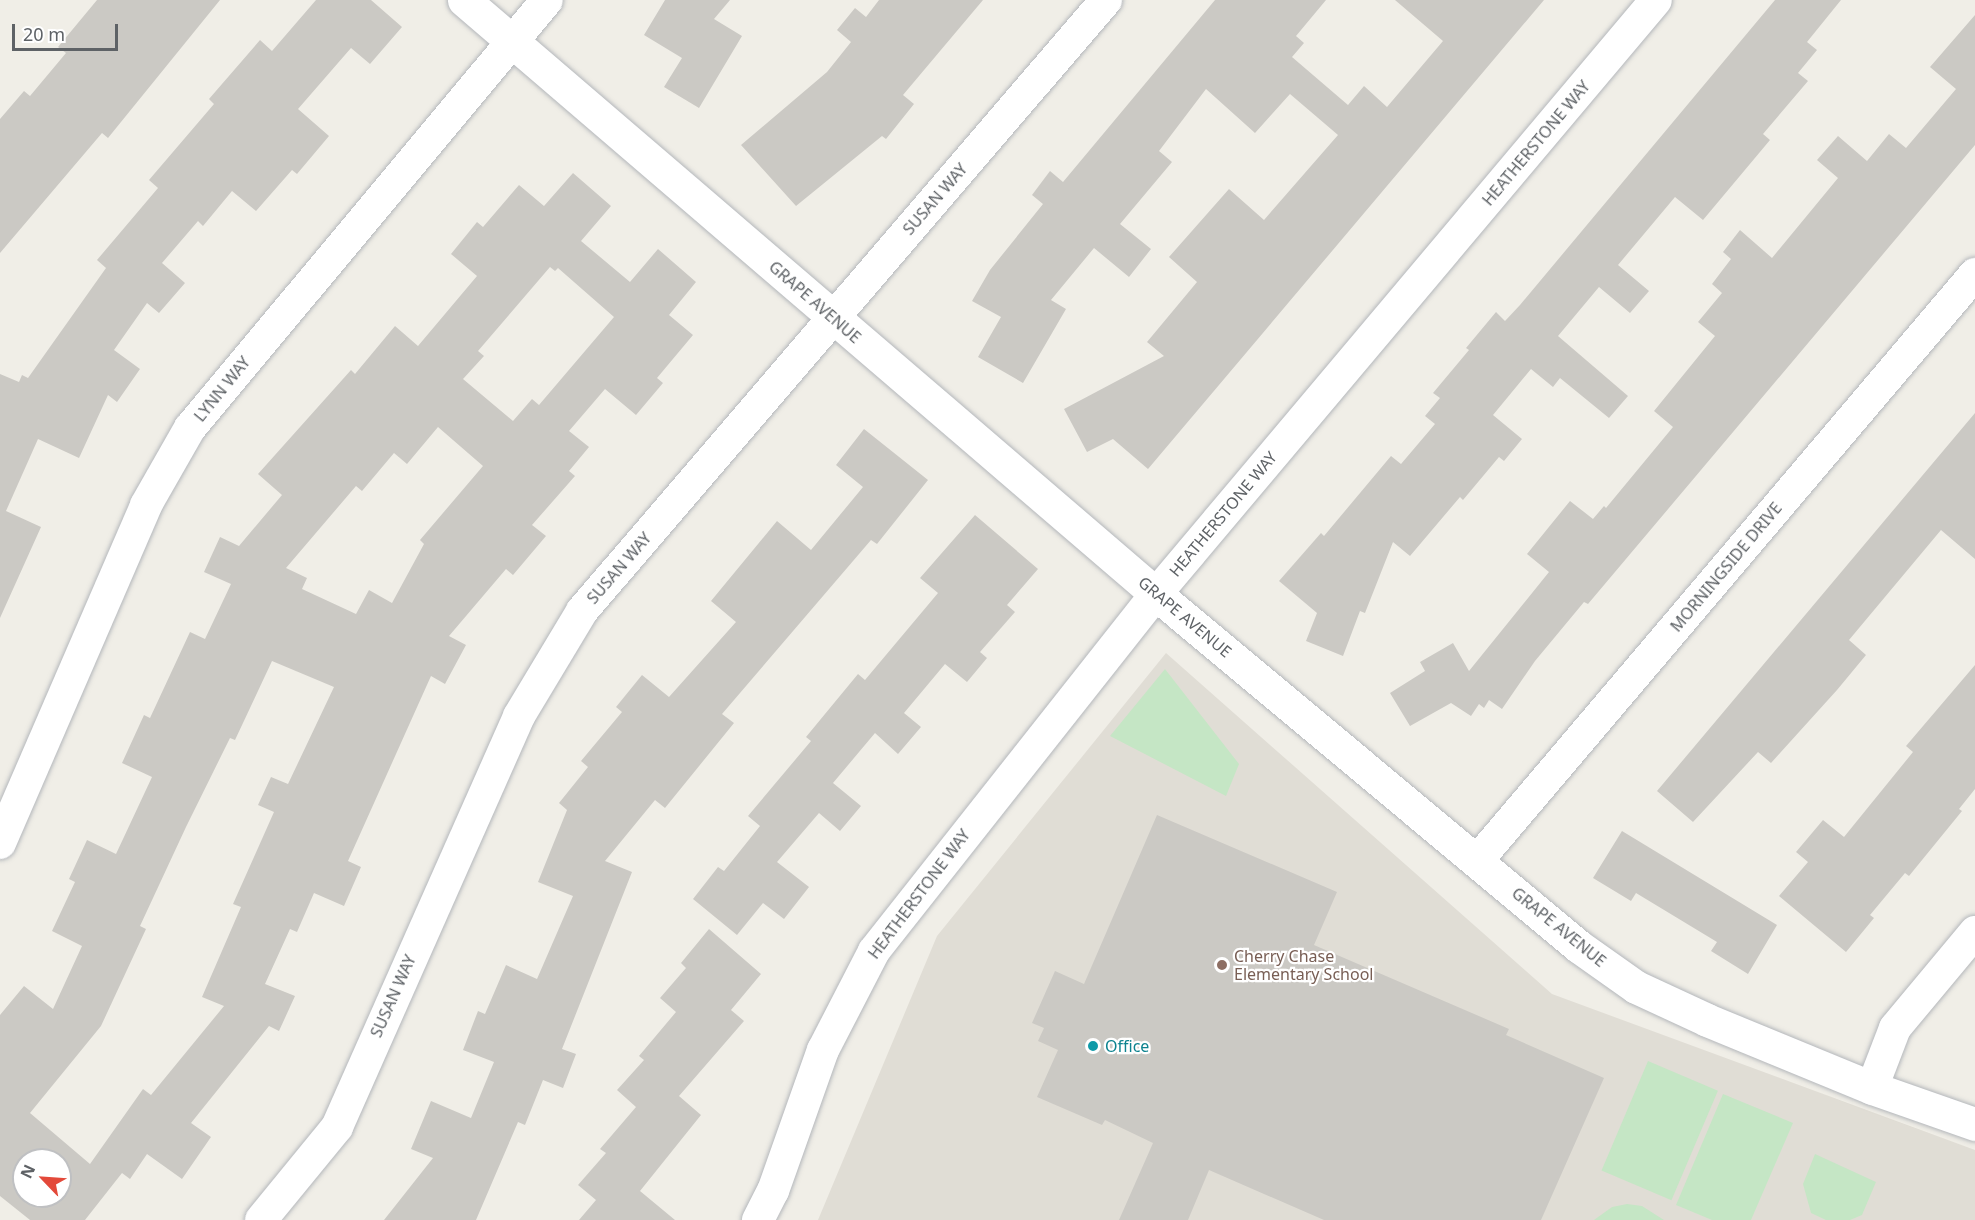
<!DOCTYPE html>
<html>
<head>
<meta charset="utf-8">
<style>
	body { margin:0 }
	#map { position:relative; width:1975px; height:1220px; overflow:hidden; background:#f0eee7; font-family:"Noto Sans",sans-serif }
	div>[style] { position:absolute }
	.education>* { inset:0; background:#e0ddd5 }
	.green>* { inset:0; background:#c5e6c5; transform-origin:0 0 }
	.building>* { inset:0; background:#cbc9c4 }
	.roads { filter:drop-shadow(0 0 2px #b4b7bb) drop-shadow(0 0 2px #b4b7bb) }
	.street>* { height:32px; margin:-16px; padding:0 16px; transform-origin:16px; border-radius:16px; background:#fff }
	.secondary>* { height:33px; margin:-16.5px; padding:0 16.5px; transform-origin:16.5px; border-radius:16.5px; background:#fff }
	.dots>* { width:16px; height:16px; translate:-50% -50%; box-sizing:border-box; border:3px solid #fff; border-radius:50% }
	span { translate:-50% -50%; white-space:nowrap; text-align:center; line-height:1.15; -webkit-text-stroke:4.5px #fff; paint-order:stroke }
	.street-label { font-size:16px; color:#5e6266 }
	.education-label { font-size:16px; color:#785e54 }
	.left { translate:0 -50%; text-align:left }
	.culture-label { font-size:16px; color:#0d838f }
	.north { position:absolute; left:12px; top:1148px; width:60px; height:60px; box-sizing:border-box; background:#fff; border:2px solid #bfc0c2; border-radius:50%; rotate:295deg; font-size:16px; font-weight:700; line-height:24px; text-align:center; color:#5e6266 }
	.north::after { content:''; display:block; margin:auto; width:21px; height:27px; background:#e3493a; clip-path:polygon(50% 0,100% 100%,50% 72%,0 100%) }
	.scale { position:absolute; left:12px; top:24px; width:106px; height:27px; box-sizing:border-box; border:3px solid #5e6266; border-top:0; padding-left:8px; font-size:18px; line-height:21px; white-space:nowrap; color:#5e6266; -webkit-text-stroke:4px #fff; paint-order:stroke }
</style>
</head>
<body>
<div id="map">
	<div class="education">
		<i style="clip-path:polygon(1166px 653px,1552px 994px,1975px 1150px,1975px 1220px,818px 1220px,937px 936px)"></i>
	</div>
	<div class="green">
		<i style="clip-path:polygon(1165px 669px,1239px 764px,1226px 796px,1110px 736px)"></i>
		<i style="left:1648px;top:1061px;width:76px;height:119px;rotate:23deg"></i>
		<i style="clip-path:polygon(1723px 1094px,1793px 1123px,1751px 1220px,1712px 1220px,1676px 1205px)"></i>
		<i style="clip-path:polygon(1815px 1154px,1876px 1182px,1862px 1215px,1850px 1220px,1826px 1220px,1811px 1213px,1803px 1184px)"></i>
		<i style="clip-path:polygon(1627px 1204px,1642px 1206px,1664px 1220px,1594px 1220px,1612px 1207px)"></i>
	</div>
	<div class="building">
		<i style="clip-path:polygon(97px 0,220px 0,108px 138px,102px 133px,0 253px,0 119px,24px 91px,30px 96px,66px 53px,58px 47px)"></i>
		<i style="clip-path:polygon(316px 0,371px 0,402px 27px,370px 64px,351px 48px,298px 109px,329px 136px,297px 174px,292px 170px,256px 211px,232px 191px,203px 226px,198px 221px,162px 263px,185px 283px,159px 313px,147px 303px,114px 350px,140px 369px,117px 402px,108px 395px,79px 458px,38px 439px,6px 511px,41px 527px,0 618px,0 374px,19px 382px,22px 375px,28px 378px,106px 268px,97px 260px,158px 188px,149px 180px,214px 104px,209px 99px,260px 40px,272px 51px)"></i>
		<i style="clip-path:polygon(665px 0,730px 0,714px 19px,742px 36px,699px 108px,664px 87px,682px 58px,644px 35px)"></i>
		<i style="clip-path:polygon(879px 0,983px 0,903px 95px,914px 104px,886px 139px,882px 136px,796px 206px,741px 145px,827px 72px,851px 42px,837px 30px,855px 8px,866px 17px)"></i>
		<i style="clip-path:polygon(1215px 0,1326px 0,1296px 36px,1304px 43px,1292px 57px,1348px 105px,1364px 86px,1387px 107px,1443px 41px,1395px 0,1544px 0,1148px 469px,1113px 439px,1087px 452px,1064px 409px,1164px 356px,1147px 342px,1197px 282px,1169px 257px,1229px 189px,1264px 220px,1338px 135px,1290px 94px,1255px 133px,1206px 89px,1159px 151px,1172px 162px,1120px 224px,1151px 249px,1129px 277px,1094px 248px,1051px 300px,1066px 309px,1023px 383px,978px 357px,1001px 317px,972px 301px,990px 270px,1043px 204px,1032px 195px,1050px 171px,1063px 182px)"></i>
		<i style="clip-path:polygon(1775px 0,1841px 0,1807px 42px,1817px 50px,1798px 73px,1808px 81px,1763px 134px,1770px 140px,1703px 220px,1675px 197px,1618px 265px,1649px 291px,1630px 313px,1599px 287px,1558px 336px,1628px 396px,1609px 418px,1560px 378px,1553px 387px,1531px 369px,1493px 415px,1522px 439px,1504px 461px,1499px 457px,1463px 500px,1460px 497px,1410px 556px,1393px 542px,1365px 613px,1360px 611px,1343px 656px,1306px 641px,1317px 613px,1279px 581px,1321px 533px,1324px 536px,1391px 456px,1401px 464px,1435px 424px,1425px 416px,1440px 398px,1433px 393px,1469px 350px,1466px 348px,1496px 312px,1505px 321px,1520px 305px)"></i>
		<i style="clip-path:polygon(1975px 15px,1975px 145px,1588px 604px,1584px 602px,1535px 661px,1502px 709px,1489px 700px,1484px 708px,1479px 704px,1471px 716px,1451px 703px,1410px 726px,1390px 693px,1425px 671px,1420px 662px,1453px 643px,1469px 671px,1549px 572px,1527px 554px,1570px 501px,1593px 519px,1604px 506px,1606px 508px,1673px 427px,1654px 411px,1715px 336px,1698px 322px,1722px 293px,1712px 284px,1731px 259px,1723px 252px,1740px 230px,1772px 258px,1838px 178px,1817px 160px,1838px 136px,1867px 161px,1889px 134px,1906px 148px,1956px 89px,1930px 67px)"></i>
		<i style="clip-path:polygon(evenodd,573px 173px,611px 206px,581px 241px,630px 282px,658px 249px,696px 282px,669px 315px,693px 335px,657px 378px,663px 383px,636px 415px,605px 389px,569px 431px,589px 447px,569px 471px,575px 476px,532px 525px,546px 536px,513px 575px,506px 569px,449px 636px,466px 645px,445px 684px,431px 676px,348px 861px,361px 867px,344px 906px,314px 893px,297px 932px,290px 929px,265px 984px,295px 996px,279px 1031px,269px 1026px,191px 1123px,211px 1137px,182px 1179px,147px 1154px,130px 1179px,122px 1173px,85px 1220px,30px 1220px,0 1196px,0 1015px,24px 986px,53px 1009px,82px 946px,52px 931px,75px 882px,69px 879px,87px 840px,116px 854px,152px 777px,122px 763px,144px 715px,150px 718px,190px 632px,205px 639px,231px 584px,204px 572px,220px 537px,239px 546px,282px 495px,258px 474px,351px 370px,355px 374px,395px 326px,418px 346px,477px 276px,451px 254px,477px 222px,483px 227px,519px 185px,544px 206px,573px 173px,550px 267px,555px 271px,558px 268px,614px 317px,539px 405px,532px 399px,513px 421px,463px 379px,484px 356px,478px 351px,550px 267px,573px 173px,438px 427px,483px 466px,420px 540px,424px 544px,392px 603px,369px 590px,356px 614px,302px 589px,307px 578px,286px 568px,356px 486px,362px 491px,394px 453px,407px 464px,438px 427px,573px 173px,272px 661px,334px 687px,288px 784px,271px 777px,258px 805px,274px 812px,233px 904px,241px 907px,202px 997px,224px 1006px,151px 1095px,143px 1089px,90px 1164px,30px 1113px,101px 1026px,146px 929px,140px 926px,186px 827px,230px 738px,235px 740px,272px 661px,573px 173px,24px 1160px,60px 1160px,60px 1196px,24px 1196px,24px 1160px)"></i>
		<i style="clip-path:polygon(1975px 413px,1975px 559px,1941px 530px,1849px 640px,1866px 655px,1837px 690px,1771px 763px,1758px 752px,1693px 822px,1657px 791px)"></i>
		<i style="clip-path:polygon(864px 429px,928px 480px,877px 544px,871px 540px,722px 714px,734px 723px,665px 808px,655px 800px,605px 861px,632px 872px,562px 1049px,576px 1054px,563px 1088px,543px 1080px,525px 1125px,518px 1122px,476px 1220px,384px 1220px,433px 1158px,411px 1149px,431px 1101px,471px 1118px,494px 1062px,463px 1050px,478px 1011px,485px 1014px,506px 965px,537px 979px,573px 896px,538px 882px,567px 810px,559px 803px,588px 767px,581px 761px,622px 712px,616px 707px,642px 675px,669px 697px,736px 622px,711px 601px,777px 521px,811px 550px,863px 487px,836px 465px)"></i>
		<i style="clip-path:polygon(975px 515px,1038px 569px,1007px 605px,1015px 612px,980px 652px,987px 658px,967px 682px,945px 664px,904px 713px,921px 727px,898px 754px,875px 733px,833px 783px,861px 806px,840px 831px,819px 813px,777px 862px,809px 887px,784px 919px,763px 903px,737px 935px,693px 899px,718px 867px,724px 871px,760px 826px,748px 816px,811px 741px,806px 737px,858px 674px,865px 680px,938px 593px,920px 578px)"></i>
		<i style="clip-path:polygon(1975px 665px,1975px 789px,1959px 809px,1962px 811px,1909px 876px,1905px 873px,1870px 915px,1874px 918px,1846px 952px,1779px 896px,1808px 862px,1796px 852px,1823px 820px,1844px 837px,1913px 752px,1906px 746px)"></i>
		<i style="clip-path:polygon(1157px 815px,1337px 892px,1314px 945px,1509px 1029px,1506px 1035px,1604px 1078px,1541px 1220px,1324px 1220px,1209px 1170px,1188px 1220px,1119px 1220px,1153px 1143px,1105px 1120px,1102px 1125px,1037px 1097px,1058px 1050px,1038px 1041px,1044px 1028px,1032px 1023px,1055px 971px,1084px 984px)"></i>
		<i style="clip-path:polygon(1622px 831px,1777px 925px,1748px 974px,1711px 951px,1717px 942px,1636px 893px,1631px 901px,1593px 878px)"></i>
		<i style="clip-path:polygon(709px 929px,761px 974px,731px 1010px,744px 1021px,679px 1096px,701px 1115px,640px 1191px,675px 1220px,579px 1220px,596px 1200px,578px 1185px,606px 1153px,600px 1149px,636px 1107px,617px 1090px,644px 1060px,639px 1056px,676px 1012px,660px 998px,686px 968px,681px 963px)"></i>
	</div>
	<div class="roads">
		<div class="street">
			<i style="left:0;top:843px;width:368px;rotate:-66.6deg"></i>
			<i style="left:146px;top:505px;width:89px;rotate:-60.3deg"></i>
			<i style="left:190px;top:428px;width:557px;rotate:-50.17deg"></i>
			<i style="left:1477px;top:861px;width:770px;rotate:-49.69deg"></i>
			<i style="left:1872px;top:1088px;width:64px;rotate:-69deg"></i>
			<i style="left:1895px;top:1028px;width:125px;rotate:-50.2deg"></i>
			<i style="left:261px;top:1220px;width:120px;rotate:-50.7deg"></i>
			<i style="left:337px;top:1127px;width:449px;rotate:-66.1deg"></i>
			<i style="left:519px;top:716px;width:122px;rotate:-59deg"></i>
			<i style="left:582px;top:611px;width:805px;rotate:-49.38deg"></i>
			<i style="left:758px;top:1220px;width:33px;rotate:-63deg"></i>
			<i style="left:773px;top:1191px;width:150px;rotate:-70.5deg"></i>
			<i style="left:823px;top:1050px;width:111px;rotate:-62.7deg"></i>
			<i style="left:874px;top:951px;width:455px;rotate:-51.7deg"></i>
			<i style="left:1156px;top:594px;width:776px;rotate:-49.91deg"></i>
		</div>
		<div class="secondary">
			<i style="left:464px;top:0;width:912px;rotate:40.64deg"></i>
			<i style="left:1156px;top:594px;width:550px;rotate:39.83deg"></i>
			<i style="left:1578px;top:946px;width:71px;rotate:35.3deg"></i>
			<i style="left:1636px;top:987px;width:78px;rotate:24.9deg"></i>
			<i style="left:1707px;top:1020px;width:178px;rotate:22.4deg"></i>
			<i style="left:1872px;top:1088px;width:109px;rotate:19.3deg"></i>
		</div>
	</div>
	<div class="dots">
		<i style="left:1222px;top:965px;background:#8d6e63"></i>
		<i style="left:1093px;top:1046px;background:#0f9aa8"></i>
	</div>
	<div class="street-label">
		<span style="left:1536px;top:143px;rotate:-50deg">HEATHERSTONE WAY</span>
		<span style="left:935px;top:199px;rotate:-49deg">SUSAN WAY</span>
		<span style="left:815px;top:302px;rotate:41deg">GRAPE AVENUE</span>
		<span style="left:222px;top:389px;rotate:-51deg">LYNN WAY</span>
		<span style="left:1223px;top:514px;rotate:-50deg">HEATHERSTONE WAY</span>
		<span style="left:1726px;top:567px;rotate:-50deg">MORNINGSIDE DRIVE</span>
		<span style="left:619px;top:568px;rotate:-49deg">SUSAN WAY</span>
		<span style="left:1185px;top:617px;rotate:40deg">GRAPE AVENUE</span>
		<span style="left:919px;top:894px;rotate:-53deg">HEATHERSTONE WAY</span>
		<span style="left:1559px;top:927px;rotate:39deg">GRAPE AVENUE</span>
		<span style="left:393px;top:996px;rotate:-66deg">SUSAN WAY</span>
	</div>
	<div class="education-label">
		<span class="left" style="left:1234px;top:965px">Cherry Chase<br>Elementary School</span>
	</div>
	<div class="culture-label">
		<span class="left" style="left:1105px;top:1046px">Office</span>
	</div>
	<div class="north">N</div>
	<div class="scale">20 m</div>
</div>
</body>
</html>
